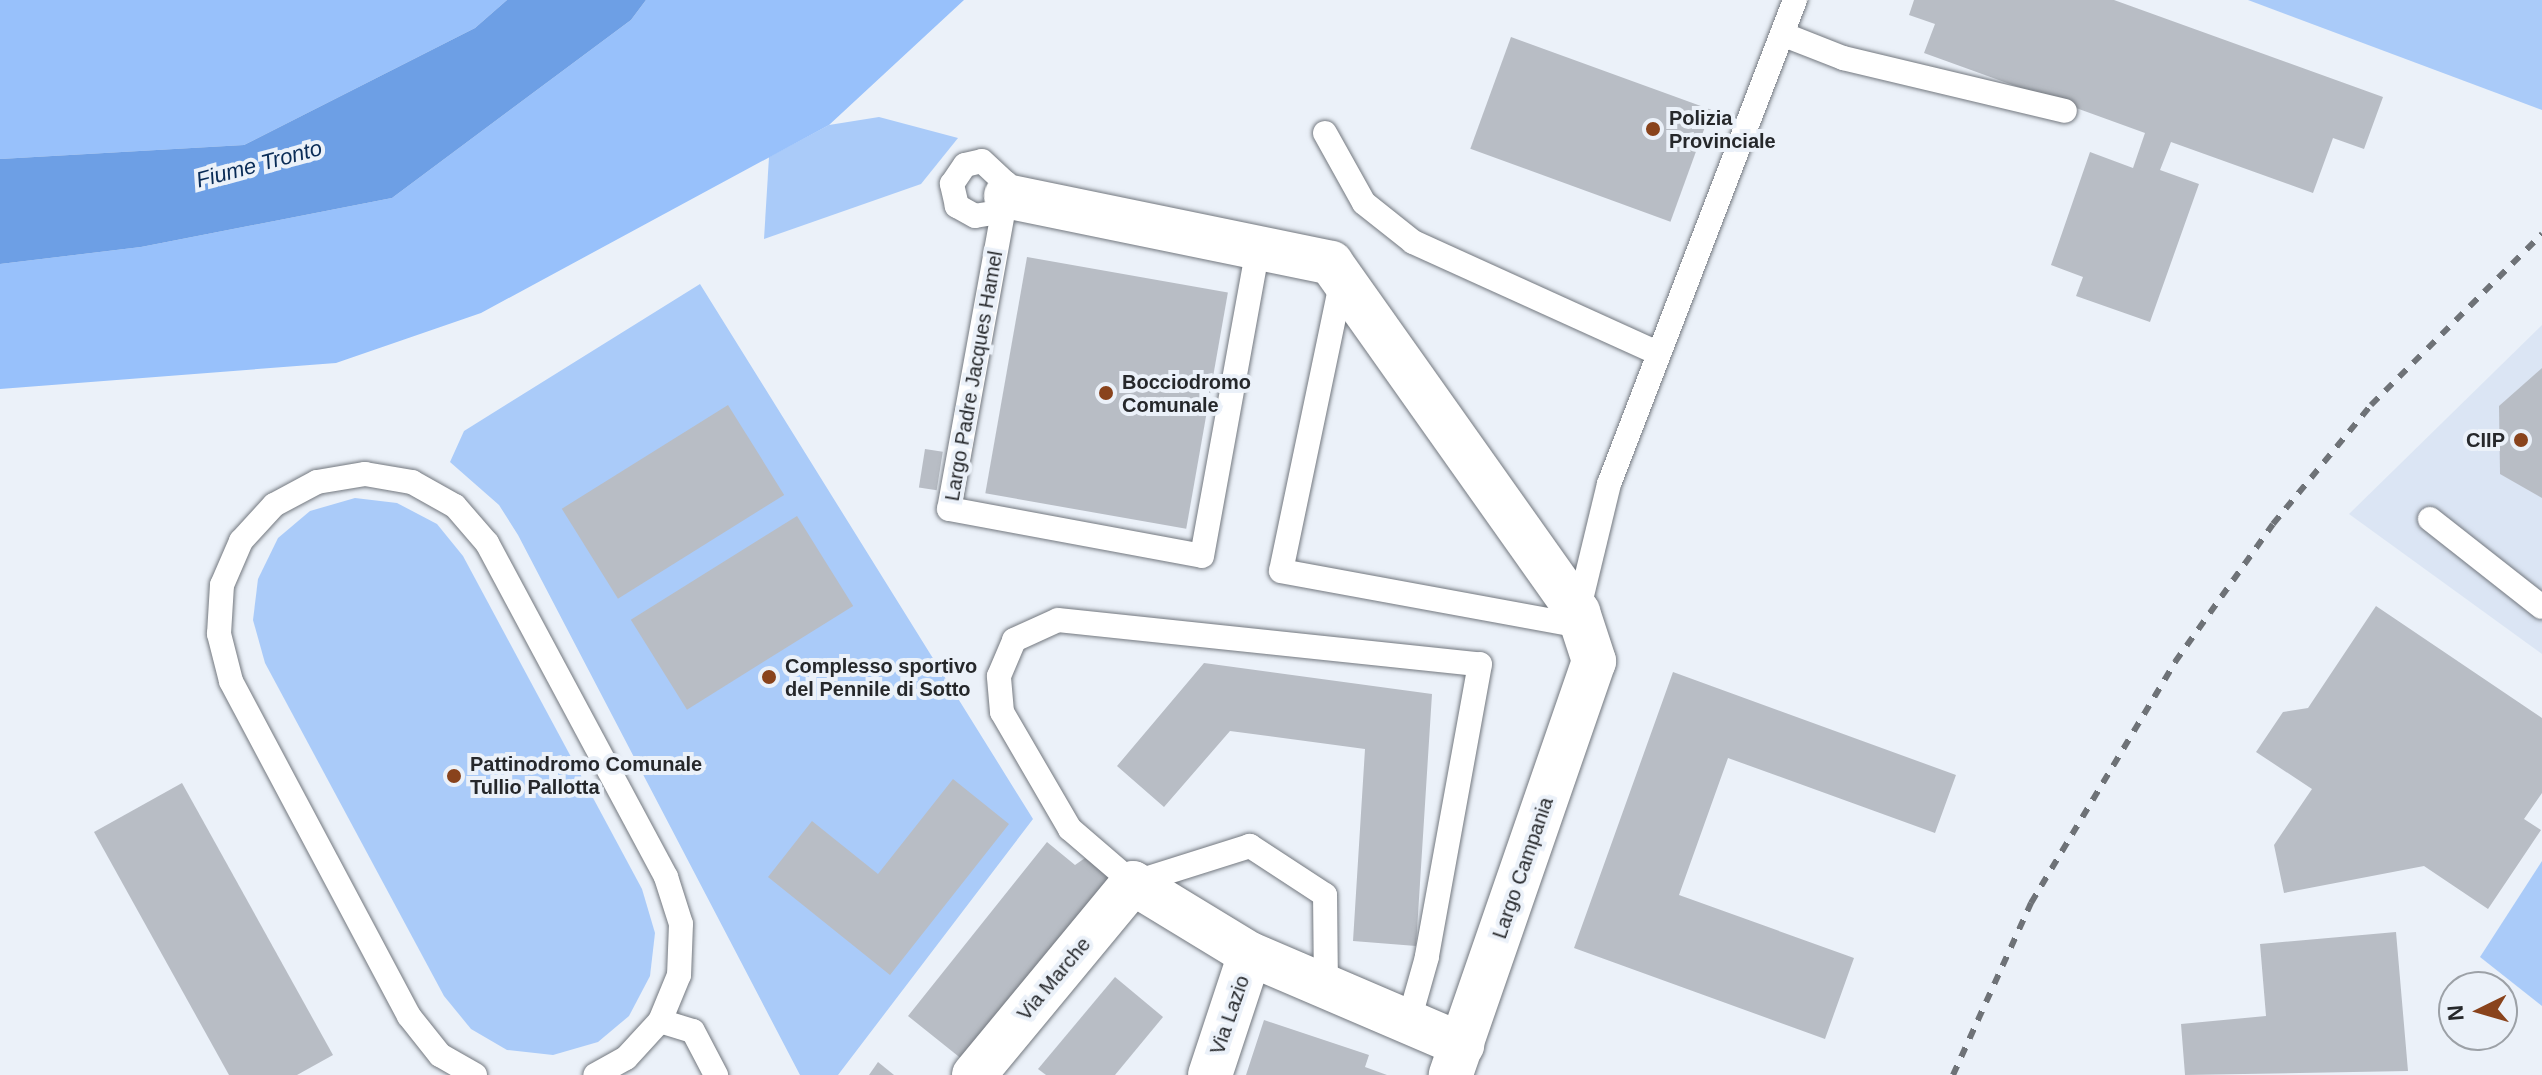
<!DOCTYPE html>
<html>
<head>
<meta charset="utf-8">
<style>
	body { margin:0 }
	#map { position:relative; width:2542px; height:1075px; overflow:hidden; background:#ebf1f9; font-family:Arial,sans-serif }
	div>[style] { position:absolute }
	.built>* { inset:0; background:#dbe5f4 }
	.green>* { inset:0; background:#aacbf9 }
	.forest>* { inset:0; background:#98c1fb }
	.water>* { inset:0; background:#6d9fe5 }
	.building>* { inset:0; background:#b8bdc5; transform-origin:0 0 }
	.roads { filter:drop-shadow(0 0 2px #73787f) drop-shadow(0 0 2px #73787f) }
	.service>* { height:24px; margin:-12px; padding:0 12px; transform-origin:12px; border-radius:12px; background:#fff }
	.minor>* { height:44px; margin:-22px; padding:0 22px; transform-origin:22px; border-radius:22px; background:#fff }
	.rail>* { height:6px; margin-top:-3px; transform-origin:0; background:repeating-linear-gradient(90deg,#6e7277 0 10px,transparent 0 20px) }
	.dots>* { width:22px; height:22px; translate:-50% -50%; box-sizing:border-box; border:4px solid #ebf1f9; border-radius:50% }
	span { translate:-50% -50%; white-space:nowrap; text-align:center; line-height:1.15; -webkit-text-stroke:8px #ebf1f9; paint-order:stroke }
	.poi-label { font-size:20px; color:#26282b; font-weight:700 }
	.left { translate:0 -50%; text-align:left }
	.right { translate:-100% -50%; text-align:right }
	.street-label { font-size:20px; color:#26282b }
	.water-label { font-size:22px; color:#0a2c57; font-style:italic }
	.north { position:absolute; left:2438px; top:971px; width:80px; height:80px; box-sizing:border-box; background:#ebf1f9; border:2px solid #9ca1a7; border-radius:50%; rotate:265deg; font-size:22px; font-weight:700; line-height:32px; text-align:center; color:#26282b }
	.north::after { content:''; display:block; margin:auto; width:28px; height:36px; background:#89431c; clip-path:polygon(50% 0,100% 100%,50% 72%,0 100%) }
</style>
</head>
<body>
<div id="map">
	<div class="built">
		<i style="clip-path:polygon(2542px 325px,2542px 654px,2349px 514px)"></i>
	</div>
	<div class="green">
		<i style="clip-path:polygon(2248px 0,2542px 0,2542px 110px)"></i>
		<i style="clip-path:polygon(879px 117px,958px 138px,921px 184px,764px 239px,769px 157px,829px 125px)"></i>
		<i style="clip-path:polygon(700px 284px,1033px 819px,838px 1075px,800px 1075px,518px 535px,499px 505px,450px 462px,464px 431px)"></i>
		<i style="clip-path:polygon(355px 498px,397px 503px,437px 524px,463px 556px,642px 889px,655px 933px,650px 976px,629px 1016px,598px 1042px,553px 1055px,507px 1050px,471px 1029px,444px 996px,265px 663px,253px 620px,258px 579px,278px 538px,310px 511px)"></i>
		<i style="clip-path:polygon(2542px 861px,2542px 1006px,2480px 957px)"></i>
	</div>
	<div class="forest">
		<i style="clip-path:polygon(0 0,507px 0,475px 28px,244px 145px,0 159px)"></i>
		<i style="clip-path:polygon(646px 0,964px 0,829px 125px,481px 313px,336px 363px,0 389px,0 264px,141px 247px,392px 198px,631px 20px)"></i>
	</div>
	<div class="water">
		<i style="clip-path:polygon(507px 0,646px 0,631px 20px,392px 198px,141px 247px,0 264px,0 159px,244px 145px,475px 28px)"></i>
	</div>
	<div class="building">
		<i style="clip-path:polygon(1914px 0,2114px 0,2383px 97px,2364px 149px,2333px 138px,2313px 193px,2171px 142px,2160px 170px,2199px 184px,2150px 322px,2076px 296px,2083px 277px,2051px 265px,2090px 152px,2133px 168px,2145px 133px,1924px 53px,1935px 24px,1909px 15px)"></i>
		<i style="left:1511px;top:37px;width:213px;height:119px;rotate:20deg"></i>
		<i style="left:1027px;top:257px;width:204px;height:240px;rotate:10deg"></i>
		<i style="clip-path:polygon(2542px 368px,2542px 498px,2500px 474px,2499px 406px)"></i>
		<i style="left:728px;top:405px;width:106px;height:196px;rotate:58deg"></i>
		<i style="left:925px;top:449px;width:18px;height:39px;rotate:9deg"></i>
		<i style="left:797px;top:516px;width:106px;height:196px;rotate:58deg"></i>
		<i style="clip-path:polygon(2376px 606px,2542px 718px,2542px 793px,2524px 819px,2541px 830px,2488px 909px,2424px 866px,2284px 893px,2274px 845px,2312px 789px,2256px 752px,2283px 712px,2308px 708px)"></i>
		<i style="clip-path:polygon(1204px 663px,1432px 694px,1416px 946px,1353px 941px,1365px 749px,1230px 731px,1164px 807px,1117px 766px)"></i>
		<i style="clip-path:polygon(1673px 672px,1956px 775px,1935px 833px,1728px 758px,1679px 895px,1854px 958px,1825px 1039px,1574px 948px)"></i>
		<i style="clip-path:polygon(953px 779px,1009px 824px,890px 975px,768px 877px,812px 821px,878px 874px)"></i>
		<i style="clip-path:polygon(182px 783px,333px 1055px,297px 1075px,229px 1075px,94px 832px)"></i>
		<i style="clip-path:polygon(1047px 842px,1075px 865px,1085px 858px,1109px 877px,963px 1060px,908px 1016px)"></i>
		<i style="clip-path:polygon(2396px 932px,2408px 1071px,2185px 1075px,2181px 1024px,2266px 1016px,2260px 944px)"></i>
		<i style="clip-path:polygon(1115px 977px,1163px 1017px,1115px 1075px,1046px 1075px,1038px 1069px)"></i>
		<i style="clip-path:polygon(1264px 1020px,1369px 1055px,1365px 1067px,1387px 1075px,1246px 1075px)"></i>
		<i style="clip-path:polygon(878px 1062px,894px 1075px,869px 1075px)"></i>
	</div>
	<div class="roads">
		<div class="service">
			<i style="left:1782px;top:34px;width:66px;rotate:21.5deg"></i>
			<i style="left:1843px;top:58px;width:228px;rotate:13.4deg"></i>
			<i style="left:1325px;top:133px;width:80px;rotate:60.9deg"></i>
			<i style="left:1364px;top:203px;width:63px;rotate:38.5deg"></i>
			<i style="left:1413px;top:242px;width:269px;rotate:24.4deg"></i>
			<i style="left:1006px;top:196px;width:21px;rotate:127deg"></i>
			<i style="left:993px;top:213px;width:18px;rotate:171deg"></i>
			<i style="left:975px;top:216px;width:21px;rotate:-151deg"></i>
			<i style="left:957px;top:206px;width:23px;rotate:-103deg"></i>
			<i style="left:952px;top:184px;width:23px;rotate:-56deg"></i>
			<i style="left:965px;top:165px;width:17px;rotate:-13deg"></i>
			<i style="left:982px;top:161px;width:33px;rotate:43deg"></i>
			<i style="left:1006px;top:183px;width:13px;rotate:90deg"></i>
			<i style="left:1006px;top:196px;width:318px;rotate:100.3deg"></i>
			<i style="left:949px;top:509px;width:257px;rotate:10.5deg"></i>
			<i style="left:1202px;top:556px;width:318px;rotate:-79.7deg"></i>
			<i style="left:1342px;top:279px;width:298px;rotate:101.8deg"></i>
			<i style="left:1281px;top:571px;width:309px;rotate:10.4deg"></i>
			<i style="left:2430px;top:519px;width:142px;rotate:38.2deg"></i>
			<i style="left:1578px;top:612px;width:132px;rotate:-76.4deg"></i>
			<i style="left:1609px;top:484px;width:519px;rotate:-68.98deg"></i>
			<i style="left:1326px;top:988px;width:93px;rotate:-90.6deg"></i>
			<i style="left:1325px;top:895px;width:90px;rotate:-146.8deg"></i>
			<i style="left:1250px;top:846px;width:123px;rotate:162.5deg"></i>
			<i style="left:1133px;top:883px;width:83px;rotate:-139.4deg"></i>
			<i style="left:1070px;top:829px;width:135px;rotate:-120.2deg"></i>
			<i style="left:1002px;top:712px;width:36px;rotate:-95deg"></i>
			<i style="left:999px;top:676px;width:39px;rotate:-67deg"></i>
			<i style="left:1014px;top:640px;width:48px;rotate:-24.4deg"></i>
			<i style="left:1058px;top:620px;width:424px;rotate:6deg"></i>
			<i style="left:1480px;top:664px;width:298px;rotate:100.3deg"></i>
			<i style="left:1427px;top:957px;width:70px;rotate:105.8deg"></i>
			<i style="left:660px;top:1021px;width:34px;rotate:17deg"></i>
			<i style="left:693px;top:1031px;width:50px;rotate:62.4deg"></i>
			<i style="left:475px;top:1075px;width:40px;rotate:-150.3deg"></i>
			<i style="left:440px;top:1055px;width:50px;rotate:-128.5deg"></i>
			<i style="left:409px;top:1016px;width:379px;rotate:-118deg"></i>
			<i style="left:231px;top:681px;width:49px;rotate:-104.3deg"></i>
			<i style="left:219px;top:634px;width:49px;rotate:-86.5deg"></i>
			<i style="left:222px;top:585px;width:48px;rotate:-66.6deg"></i>
			<i style="left:241px;top:541px;width:49px;rotate:-47.5deg"></i>
			<i style="left:274px;top:505px;width:49px;rotate:-28.1deg"></i>
			<i style="left:317px;top:482px;width:49px;rotate:-9.5deg"></i>
			<i style="left:365px;top:474px;width:48px;rotate:9.7deg"></i>
			<i style="left:412px;top:482px;width:49px;rotate:29.2deg"></i>
			<i style="left:455px;top:506px;width:49px;rotate:49.1deg"></i>
			<i style="left:487px;top:543px;width:379px;rotate:61.8deg"></i>
			<i style="left:666px;top:877px;width:49px;rotate:72.3deg"></i>
			<i style="left:681px;top:924px;width:51px;rotate:92.2deg"></i>
			<i style="left:679px;top:975px;width:50px;rotate:112.4deg"></i>
			<i style="left:660px;top:1021px;width:50px;rotate:132.6deg"></i>
			<i style="left:626px;top:1058px;width:35px;rotate:151deg"></i>
		</div>
		<div class="minor">
			<i style="left:1006px;top:196px;width:332px;rotate:11.6deg"></i>
			<i style="left:1331px;top:263px;width:428px;rotate:54.7deg"></i>
			<i style="left:1578px;top:612px;width:52px;rotate:71.9deg"></i>
			<i style="left:1594px;top:661px;width:438px;rotate:109.1deg"></i>
			<i style="left:974px;top:1075px;width:249px;rotate:-50.4deg"></i>
			<i style="left:1133px;top:883px;width:137px;rotate:31.3deg"></i>
			<i style="left:1250px;top:954px;width:231px;rotate:23.2deg"></i>
			<i style="left:1210px;top:1075px;width:127px;rotate:-71.7deg"></i>
		</div>
	</div>
	<div class="rail">
		<i style="left:1953px;top:1075px;width:189px;rotate:-65.6deg"></i>
		<i style="left:2031px;top:903px;width:281px;rotate:-59.1deg"></i>
		<i style="left:2175px;top:662px;width:169px;rotate:-54.6deg"></i>
		<i style="left:2273px;top:524px;width:154px;rotate:-50.5deg"></i>
		<i style="left:2371px;top:405px;width:242px;rotate:-45deg"></i>
	</div>
	<div class="dots">
		<i style="left:1653px;top:129px;background:#89431c"></i>
		<i style="left:1106px;top:393px;background:#89431c"></i>
		<i style="left:2521px;top:440px;background:#89431c"></i>
		<i style="left:769px;top:677px;background:#89431c"></i>
		<i style="left:454px;top:776px;background:#89431c"></i>
	</div>
	<div class="poi-label">
		<span class="left" style="left:1669px;top:130px">Polizia<br>Provinciale</span>
		<span class="left" style="left:1122px;top:394px">Bocciodromo<br>Comunale</span>
		<span class="right" style="left:2505px;top:440px">CIIP</span>
		<span class="left" style="left:785px;top:678px">Complesso sportivo<br>del Pennile di Sotto</span>
		<span class="left" style="left:470px;top:776px">Pattinodromo Comunale<br>Tullio Pallotta</span>
	</div>
	<div class="street-label">
		<span style="left:974px;top:376px;rotate:-80deg">Largo Padre Jacques Hamel</span>
		<span style="left:1523px;top:868px;rotate:-71deg">Largo Campania</span>
		<span style="left:1054px;top:979px;rotate:-50deg">Via Marche</span>
		<span style="left:1230px;top:1015px;rotate:-71deg">Via Lazio</span>
	</div>
	<div class="water-label">
		<span style="left:259px;top:164px;rotate:-15deg">Fiume Tronto</span>
	</div>
	<div class="north">N</div>
</div>
</body>
</html>
